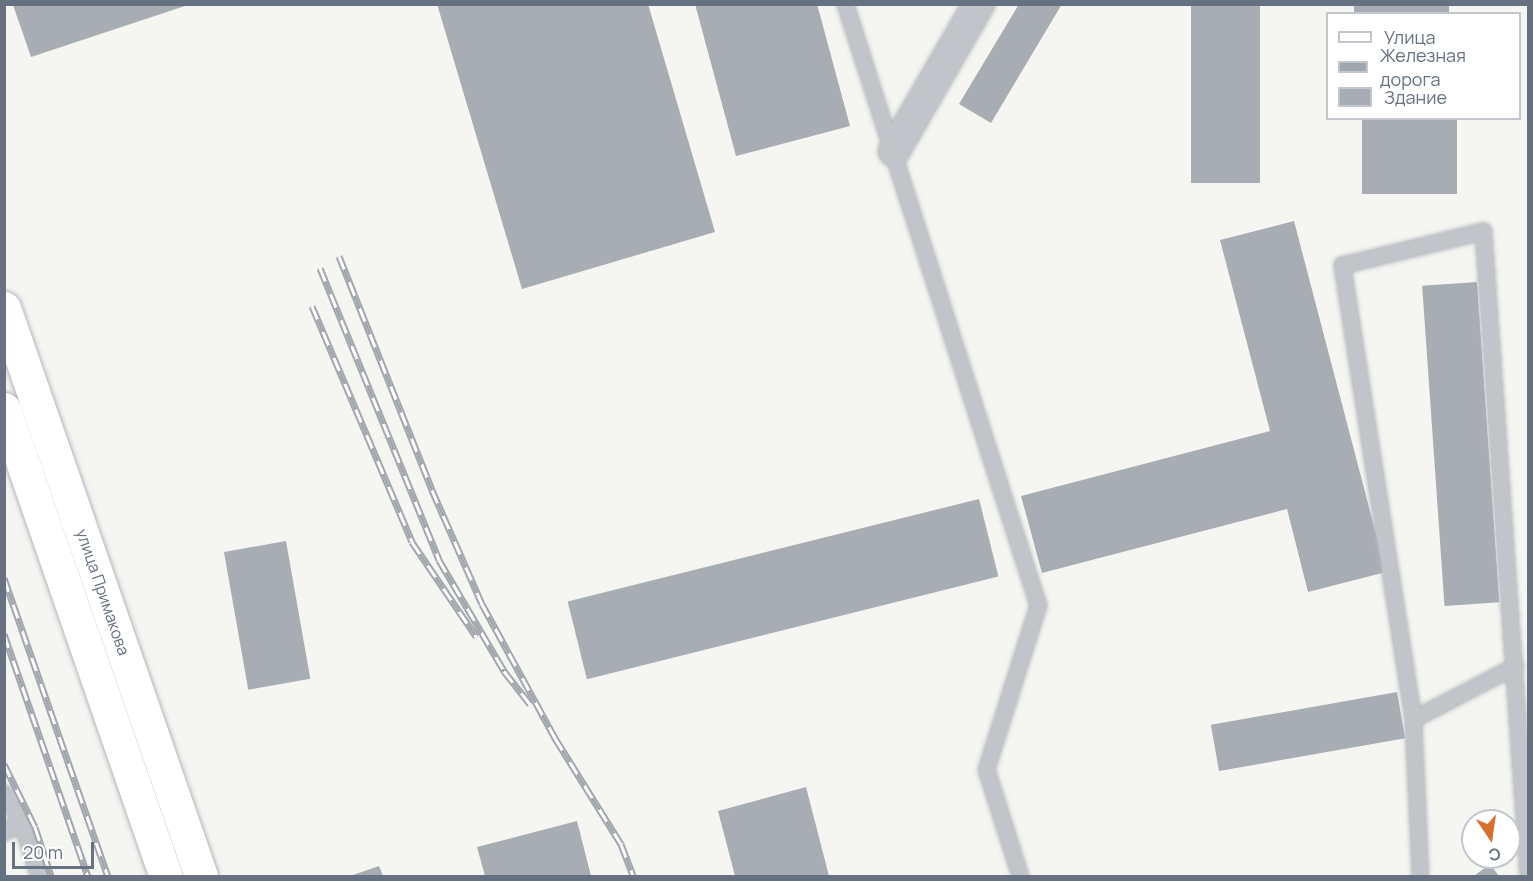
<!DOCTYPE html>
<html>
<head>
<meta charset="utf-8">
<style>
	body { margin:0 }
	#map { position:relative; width:1533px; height:881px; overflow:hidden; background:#f5f6f2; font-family:Manrope,sans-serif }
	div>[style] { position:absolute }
	.building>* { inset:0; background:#a8adb4; transform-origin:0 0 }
	.roads { filter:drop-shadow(0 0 2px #b4b7bc) drop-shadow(0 0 2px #b4b7bc) }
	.service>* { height:15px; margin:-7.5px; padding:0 7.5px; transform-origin:7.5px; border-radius:7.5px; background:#c1c4c8 }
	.minor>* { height:30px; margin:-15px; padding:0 15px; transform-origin:15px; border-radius:15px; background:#c1c4c8 }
	.secondary>* { height:33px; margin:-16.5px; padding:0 16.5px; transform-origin:16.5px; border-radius:16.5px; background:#fff }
	.rail>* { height:7px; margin-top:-3.5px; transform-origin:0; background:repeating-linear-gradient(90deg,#fff 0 14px,#a2a7ad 0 28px); box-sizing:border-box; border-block:2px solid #a2a7ad }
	span { translate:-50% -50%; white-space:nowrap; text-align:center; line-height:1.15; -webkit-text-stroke:6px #fff; paint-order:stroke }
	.street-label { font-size:16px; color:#667282 }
	.frame { position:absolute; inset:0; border:6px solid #667282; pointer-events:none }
	.legend { position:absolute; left:1326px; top:12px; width:195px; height:108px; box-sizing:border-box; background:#fff; border:2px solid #c2c7cd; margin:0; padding:8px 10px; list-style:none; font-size:18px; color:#667282 }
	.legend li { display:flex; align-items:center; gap:12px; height:30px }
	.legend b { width:30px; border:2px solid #c2c7cd }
	.north { position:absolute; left:1461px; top:809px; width:60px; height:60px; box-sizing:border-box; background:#fff; border:2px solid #c2c7cd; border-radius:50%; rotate:167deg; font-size:16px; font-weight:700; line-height:24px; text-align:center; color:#667282 }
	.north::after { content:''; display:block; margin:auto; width:21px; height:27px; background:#d86f30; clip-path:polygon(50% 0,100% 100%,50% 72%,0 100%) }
	.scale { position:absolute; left:12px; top:842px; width:82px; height:27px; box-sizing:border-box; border:3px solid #667282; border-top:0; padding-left:8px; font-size:18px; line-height:21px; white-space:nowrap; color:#667282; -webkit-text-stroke:4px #fff; paint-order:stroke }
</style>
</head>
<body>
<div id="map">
	<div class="building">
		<i style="clip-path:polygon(437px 4px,648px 4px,715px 232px,522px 289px)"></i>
		<i style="clip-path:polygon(695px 4px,817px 4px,850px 126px,736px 156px)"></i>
		<i style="clip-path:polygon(1019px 4px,1062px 4px,991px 123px,959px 104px)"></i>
		<i style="left:1191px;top:4px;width:69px;height:179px"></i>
		<i style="left:1354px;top:4px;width:95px;height:10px"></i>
		<i style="clip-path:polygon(13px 5px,188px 5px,31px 57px)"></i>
		<i style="left:1362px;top:118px;width:95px;height:76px"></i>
		<i style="clip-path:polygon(1294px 221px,1386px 572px,1308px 592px,1287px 509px,1042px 573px,1021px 496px,1270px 431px,1220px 240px)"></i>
		<i style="left:1477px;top:282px;width:321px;height:55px;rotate:86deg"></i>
		<i style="left:979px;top:499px;width:80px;height:424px;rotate:76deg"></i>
		<i style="left:286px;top:541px;width:140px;height:63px;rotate:80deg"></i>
		<i style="left:1397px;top:692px;width:47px;height:189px;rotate:80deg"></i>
		<i style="clip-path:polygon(806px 787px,829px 876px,735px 876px,718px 811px)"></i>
		<i style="clip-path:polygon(577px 821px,591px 876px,485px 876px,477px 847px)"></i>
		<i style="clip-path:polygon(1490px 864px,1499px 876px,1474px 876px)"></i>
		<i style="clip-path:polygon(379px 866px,383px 876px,350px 876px)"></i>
	</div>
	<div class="roads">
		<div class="service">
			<i style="left:845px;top:4px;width:631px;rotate:72.2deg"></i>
			<i style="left:1038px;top:605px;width:172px;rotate:107.6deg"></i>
			<i style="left:986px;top:769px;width:112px;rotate:72.4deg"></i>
			<i style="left:1413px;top:719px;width:115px;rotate:-27.5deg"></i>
			<i style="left:4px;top:793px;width:34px;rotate:60deg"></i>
			<i style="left:21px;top:822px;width:20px;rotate:150deg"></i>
			<i style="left:21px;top:822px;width:57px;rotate:71.6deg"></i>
			<i style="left:1420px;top:876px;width:157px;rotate:-92.6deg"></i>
			<i style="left:1413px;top:719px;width:460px;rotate:-98.9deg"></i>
			<i style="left:1342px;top:265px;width:145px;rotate:-13.6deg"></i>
			<i style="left:1483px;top:231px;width:647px;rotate:86.01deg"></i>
		</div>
		<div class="minor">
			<i style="left:894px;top:151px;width:170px;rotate:-60deg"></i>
		</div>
		<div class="secondary">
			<i style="left:4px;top:308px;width:601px;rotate:70.87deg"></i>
			<i style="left:4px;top:409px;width:494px;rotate:70.9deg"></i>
		</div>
	</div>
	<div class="rail">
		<i style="left:339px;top:256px;width:252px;rotate:68.3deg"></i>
		<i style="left:432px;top:490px;width:124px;rotate:66.3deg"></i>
		<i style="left:482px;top:604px;width:153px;rotate:61.4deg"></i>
		<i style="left:555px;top:738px;width:125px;rotate:58.1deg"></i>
		<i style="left:621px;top:844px;width:34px;rotate:69deg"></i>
		<i style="left:320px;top:268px;width:315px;rotate:67.8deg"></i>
		<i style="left:439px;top:560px;width:129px;rotate:59.6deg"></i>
		<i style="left:504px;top:671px;width:42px;rotate:51.8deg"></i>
		<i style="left:312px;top:306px;width:256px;rotate:67deg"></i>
		<i style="left:412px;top:542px;width:114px;rotate:55.8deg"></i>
		<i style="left:4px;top:578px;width:316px;rotate:70.8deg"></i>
		<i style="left:4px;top:634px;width:256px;rotate:70.9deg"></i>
		<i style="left:4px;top:764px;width:70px;rotate:63.8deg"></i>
		<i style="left:35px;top:827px;width:52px;rotate:71.9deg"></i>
	</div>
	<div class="street-label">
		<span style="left:103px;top:592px;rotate:71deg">улица Примакова</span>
	</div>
	<div class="frame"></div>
	<ul class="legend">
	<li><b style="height:8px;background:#fff"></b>Улица</li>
	<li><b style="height:8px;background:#a2a7ad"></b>Железная дорога</li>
	<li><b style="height:16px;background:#a8adb4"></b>Здание</li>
	</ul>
	<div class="north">С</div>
	<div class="scale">20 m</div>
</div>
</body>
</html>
